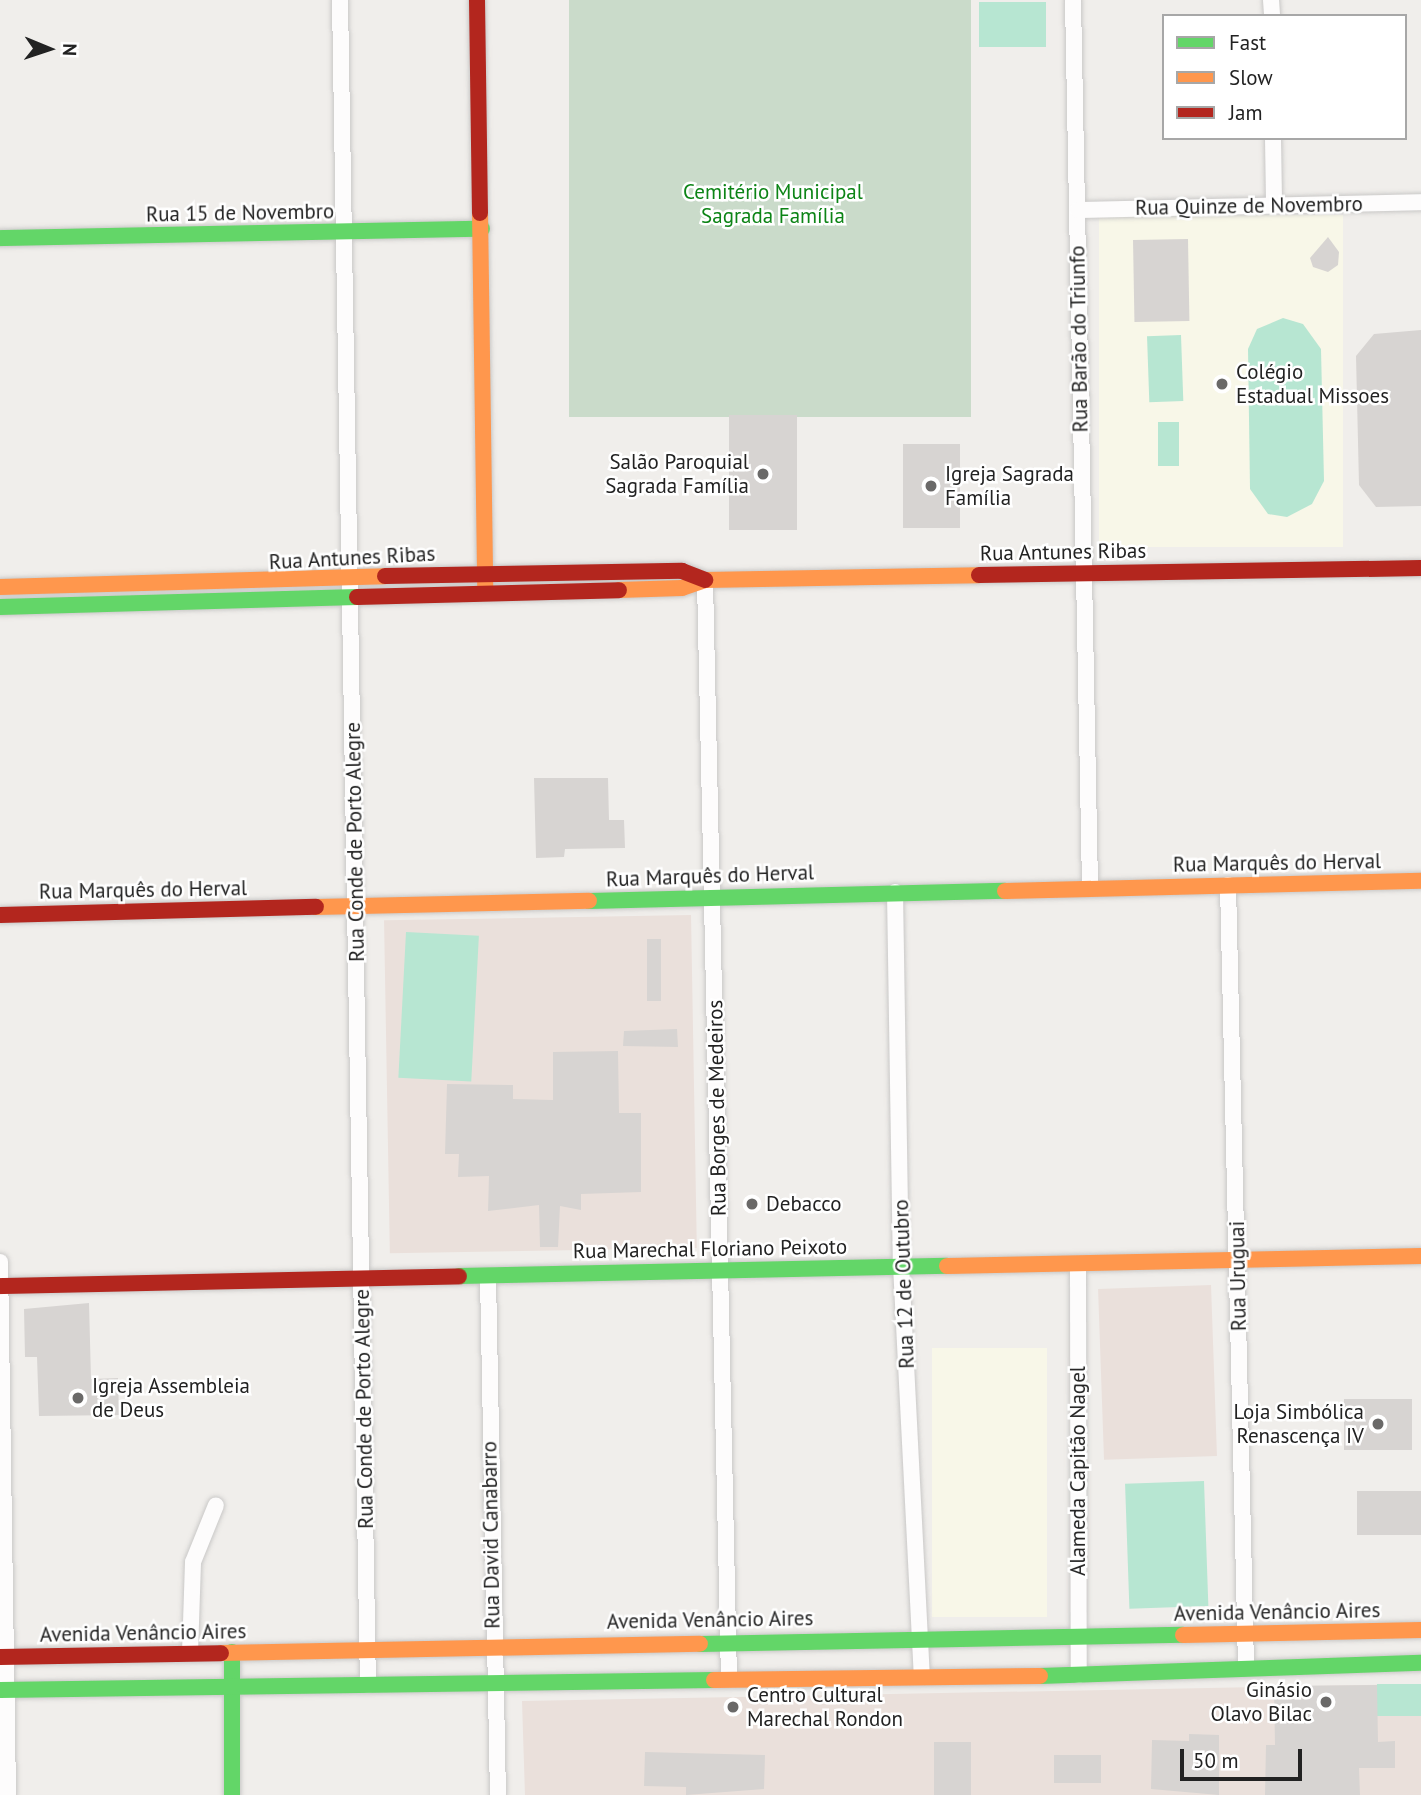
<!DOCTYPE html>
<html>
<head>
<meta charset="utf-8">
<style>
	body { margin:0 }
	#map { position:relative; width:1421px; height:1795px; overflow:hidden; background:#f0eeeb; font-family:"PT Sans",sans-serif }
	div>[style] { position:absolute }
	.education>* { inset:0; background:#f8f7e8; transform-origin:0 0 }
	.military>* { inset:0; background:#eae0db; transform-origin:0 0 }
	.cemetery>* { inset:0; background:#cadbca; transform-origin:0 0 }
	.pitch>* { inset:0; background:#b7e6d2; transform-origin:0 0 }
	.building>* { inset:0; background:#d7d4d2; transform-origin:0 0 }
	.roads { filter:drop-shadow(0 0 2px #c9c8c7) drop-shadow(0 0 2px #c9c8c7) }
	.street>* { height:16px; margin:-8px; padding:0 8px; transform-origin:8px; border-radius:8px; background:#fdfcfc }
	.fast>* { height:16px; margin:-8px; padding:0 8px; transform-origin:8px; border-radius:8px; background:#63d668 }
	.slow>* { height:16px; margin:-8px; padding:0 8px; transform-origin:8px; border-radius:8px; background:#ff974d }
	.jam>* { height:16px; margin:-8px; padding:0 8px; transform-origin:8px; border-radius:8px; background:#b3261e }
	.dots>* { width:19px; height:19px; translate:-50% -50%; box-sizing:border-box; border:4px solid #fff; border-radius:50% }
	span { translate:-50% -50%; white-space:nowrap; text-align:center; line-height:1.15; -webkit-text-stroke:5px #fff; paint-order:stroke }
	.park-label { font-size:21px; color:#0c8416 }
	.street-label { font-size:21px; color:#222 }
	.poi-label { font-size:21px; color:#222 }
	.left { translate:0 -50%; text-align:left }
	.right { translate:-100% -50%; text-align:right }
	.legend { position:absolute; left:1162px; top:14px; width:245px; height:126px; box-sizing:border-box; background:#fff; border:2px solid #a7a7a7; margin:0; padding:9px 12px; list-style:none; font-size:21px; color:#222 }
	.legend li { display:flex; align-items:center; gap:14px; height:35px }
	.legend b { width:35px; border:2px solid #a7a7a7 }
	.north { position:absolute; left:14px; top:14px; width:70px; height:70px; -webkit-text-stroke:5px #fff; paint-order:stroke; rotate:92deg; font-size:19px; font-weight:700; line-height:28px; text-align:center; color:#222 }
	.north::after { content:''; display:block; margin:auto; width:24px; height:32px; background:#222; clip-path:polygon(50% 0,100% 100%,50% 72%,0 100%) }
	.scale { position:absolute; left:1180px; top:1749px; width:122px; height:32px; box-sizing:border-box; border:4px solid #222; border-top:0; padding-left:9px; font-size:21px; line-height:24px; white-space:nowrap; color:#222; -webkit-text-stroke:5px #fff; paint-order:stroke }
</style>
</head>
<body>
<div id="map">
	<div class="education">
		<i style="left:1343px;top:215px;width:332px;height:244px;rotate:90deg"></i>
		<i style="left:932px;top:1348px;width:115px;height:269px"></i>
	</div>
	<div class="military">
		<i style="left:691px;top:915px;width:333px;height:307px;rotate:89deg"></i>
		<i style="left:1211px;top:1285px;width:171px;height:113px;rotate:88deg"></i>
		<i style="clip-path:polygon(1421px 1684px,1421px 1795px,525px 1795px,522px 1701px)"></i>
	</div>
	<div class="cemetery">
		<i style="left:569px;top:0;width:402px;height:417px"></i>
	</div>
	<div class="pitch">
		<i style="left:979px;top:2px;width:67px;height:45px"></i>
		<i style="clip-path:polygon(1283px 318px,1303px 324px,1321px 349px,1324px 481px,1312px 504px,1287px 517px,1268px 514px,1250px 489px,1248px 349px,1257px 329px)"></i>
		<i style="left:1181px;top:335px;width:66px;height:34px;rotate:88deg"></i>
		<i style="left:1158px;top:422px;width:21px;height:44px"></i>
		<i style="left:406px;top:932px;width:73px;height:146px;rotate:3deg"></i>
		<i style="left:1204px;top:1481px;width:125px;height:79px;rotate:88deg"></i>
		<i style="left:1421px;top:1684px;width:32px;height:44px;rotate:90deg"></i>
	</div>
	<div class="building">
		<i style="clip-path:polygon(1328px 237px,1339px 252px,1338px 265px,1328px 272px,1313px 267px,1310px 258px)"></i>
		<i style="left:1188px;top:239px;width:82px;height:55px;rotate:89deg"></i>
		<i style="clip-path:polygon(1421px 330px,1421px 506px,1376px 507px,1359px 485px,1356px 356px,1374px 334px)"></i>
		<i style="left:797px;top:415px;width:115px;height:68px;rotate:90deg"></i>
		<i style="left:903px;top:444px;width:57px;height:84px"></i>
		<i style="clip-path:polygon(534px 778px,608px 778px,609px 820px,624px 820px,625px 848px,565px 849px,564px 857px,536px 858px)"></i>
		<i style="left:647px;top:939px;width:14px;height:62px"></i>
		<i style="clip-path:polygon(677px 1029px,678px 1047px,623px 1046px,624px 1031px)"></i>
		<i style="clip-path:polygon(618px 1051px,619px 1113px,641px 1113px,641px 1192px,581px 1194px,581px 1210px,560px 1206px,558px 1247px,540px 1247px,539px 1205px,488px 1211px,489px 1176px,458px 1177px,459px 1154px,445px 1154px,447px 1084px,513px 1085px,513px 1099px,553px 1100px,553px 1052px)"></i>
		<i style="clip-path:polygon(89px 1303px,91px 1379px,118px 1378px,119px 1415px,39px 1416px,37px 1357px,25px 1357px,24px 1309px)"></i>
		<i style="left:1344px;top:1399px;width:68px;height:51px"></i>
		<i style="left:1357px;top:1491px;width:64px;height:44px"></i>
		<i style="clip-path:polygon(1377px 1685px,1378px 1742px,1395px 1741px,1395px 1768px,1359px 1768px,1360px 1795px,1265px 1795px,1266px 1745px,1275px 1745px,1274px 1686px)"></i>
		<i style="clip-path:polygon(1189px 1734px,1219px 1735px,1219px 1795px,1151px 1789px,1152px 1740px,1189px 1741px)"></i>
		<i style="left:934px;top:1742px;width:37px;height:53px"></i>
		<i style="clip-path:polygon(645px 1752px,765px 1755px,764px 1789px,686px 1795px,686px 1787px,644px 1786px)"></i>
		<i style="left:1054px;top:1755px;width:47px;height:28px"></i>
	</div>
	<div class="roads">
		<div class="street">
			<i style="left:340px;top:0;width:1685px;rotate:89.05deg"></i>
			<i style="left:1073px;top:0;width:888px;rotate:88.9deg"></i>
			<i style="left:1271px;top:0;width:16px;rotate:86deg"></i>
			<i style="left:1273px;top:138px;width:67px;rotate:89.1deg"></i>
			<i style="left:1078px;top:210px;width:343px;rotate:-1.3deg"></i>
			<i style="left:705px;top:580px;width:1098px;rotate:88.75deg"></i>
			<i style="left:1228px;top:885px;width:782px;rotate:88.68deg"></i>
			<i style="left:895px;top:892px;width:373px;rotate:89.1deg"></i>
			<i style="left:901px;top:1265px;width:411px;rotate:87.1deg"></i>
			<i style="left:0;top:1262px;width:533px;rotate:89.14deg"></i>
			<i style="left:1078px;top:1267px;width:408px;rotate:89.9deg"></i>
			<i style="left:488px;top:1276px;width:519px;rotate:88.9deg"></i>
			<i style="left:190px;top:1653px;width:91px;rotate:-88.1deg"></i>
			<i style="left:193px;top:1562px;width:61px;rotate:-68deg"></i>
		</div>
		<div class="fast">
			<i style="left:0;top:238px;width:482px;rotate:-1.1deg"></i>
			<i style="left:0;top:607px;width:357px;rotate:-1.6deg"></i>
			<i style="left:589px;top:901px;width:416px;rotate:-1.4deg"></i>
			<i style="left:459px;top:1276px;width:488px;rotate:-1.2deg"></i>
			<i style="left:700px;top:1644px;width:483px;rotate:-1.1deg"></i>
			<i style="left:232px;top:1652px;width:143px;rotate:90deg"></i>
			<i style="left:1040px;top:1676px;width:381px;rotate:-2deg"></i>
			<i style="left:0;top:1690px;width:714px;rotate:-0.8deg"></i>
		</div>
		<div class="slow">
			<i style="left:480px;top:213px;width:373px;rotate:89.2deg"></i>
			<i style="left:0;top:587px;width:385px;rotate:-1.6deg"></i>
			<i style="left:619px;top:590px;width:63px;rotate:-1.8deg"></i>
			<i style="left:682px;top:588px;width:24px;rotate:-19deg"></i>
			<i style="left:705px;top:580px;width:274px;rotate:-1deg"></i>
			<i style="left:1005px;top:891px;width:416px;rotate:-1.4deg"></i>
			<i style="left:316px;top:907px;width:273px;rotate:-1.3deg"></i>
			<i style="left:947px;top:1266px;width:474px;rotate:-1.2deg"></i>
			<i style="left:1183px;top:1635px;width:238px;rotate:-1.2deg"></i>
			<i style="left:221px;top:1653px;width:479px;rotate:-1.1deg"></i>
			<i style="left:714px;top:1680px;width:326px;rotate:-0.7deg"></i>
		</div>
		<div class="jam">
			<i style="left:477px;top:0;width:213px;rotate:89.2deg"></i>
			<i style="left:979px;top:575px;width:442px;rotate:-0.9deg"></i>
			<i style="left:385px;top:576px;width:297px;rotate:-1deg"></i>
			<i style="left:682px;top:571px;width:25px;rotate:21deg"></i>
			<i style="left:357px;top:597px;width:262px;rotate:-1.5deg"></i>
			<i style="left:0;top:915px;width:316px;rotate:-1.5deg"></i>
			<i style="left:0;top:1286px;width:459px;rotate:-1.2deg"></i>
			<i style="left:0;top:1657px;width:221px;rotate:-1deg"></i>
		</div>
	</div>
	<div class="dots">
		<i style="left:1222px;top:384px;background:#6a6968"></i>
		<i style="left:763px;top:474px;background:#6a6968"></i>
		<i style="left:931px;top:486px;background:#6a6968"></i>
		<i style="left:752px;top:1204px;background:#6a6968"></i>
		<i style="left:78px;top:1398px;background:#6a6968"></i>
		<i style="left:1378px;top:1424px;background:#6a6968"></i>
		<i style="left:1326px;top:1702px;background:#6a6968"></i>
		<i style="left:733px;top:1707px;background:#6a6968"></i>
	</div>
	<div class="park-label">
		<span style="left:773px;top:204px">Cemitério Municipal<br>Sagrada Família</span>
	</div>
	<div class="street-label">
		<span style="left:1249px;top:206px;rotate:-1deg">Rua Quinze de Novembro</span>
		<span style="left:240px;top:213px;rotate:-1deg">Rua 15 de Novembro</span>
		<span style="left:1079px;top:339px;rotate:-91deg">Rua Barão do Triunfo</span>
		<span style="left:1063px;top:552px;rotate:-1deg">Rua Antunes Ribas</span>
		<span style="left:352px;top:558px;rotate:-3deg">Rua Antunes Ribas</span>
		<span style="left:355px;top:842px;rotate:-91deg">Rua Conde de Porto Alegre</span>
		<span style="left:1277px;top:863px;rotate:-1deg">Rua Marquês do Herval</span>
		<span style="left:710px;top:876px;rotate:-2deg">Rua Marquês do Herval</span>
		<span style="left:143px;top:890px;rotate:-1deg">Rua Marquês do Herval</span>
		<span style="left:717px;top:1108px;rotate:-91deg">Rua Borges de Medeiros</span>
		<span style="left:710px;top:1249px;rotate:-1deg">Rua Marechal Floriano Peixoto</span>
		<span style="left:1238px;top:1276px;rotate:-91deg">Rua Uruguai</span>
		<span style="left:904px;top:1284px;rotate:-92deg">Rua 12 de Outubro</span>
		<span style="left:364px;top:1409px;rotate:-91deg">Rua Conde de Porto Alegre</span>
		<span style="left:1078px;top:1471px;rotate:-90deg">Alameda Capitão Nagel</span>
		<span style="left:491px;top:1535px;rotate:-91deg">Rua David Canabarro</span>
		<span style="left:1277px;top:1612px;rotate:-1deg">Avenida Venâncio Aires</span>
		<span style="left:710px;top:1620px;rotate:-1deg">Avenida Venâncio Aires</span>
		<span style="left:143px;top:1633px;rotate:-1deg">Avenida Venâncio Aires</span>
	</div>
	<div class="poi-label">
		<span class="left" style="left:1236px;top:384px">Colégio<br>Estadual Missoes</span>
		<span class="right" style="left:749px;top:474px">Salão Paroquial<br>Sagrada Família</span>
		<span class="left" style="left:945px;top:486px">Igreja Sagrada<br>Família</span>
		<span class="left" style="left:766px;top:1204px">Debacco</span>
		<span class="left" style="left:92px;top:1398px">Igreja Assembleia<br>de Deus</span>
		<span class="right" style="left:1364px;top:1424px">Loja Simbólica<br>Renascença IV</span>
		<span class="right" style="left:1312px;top:1702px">Ginásio<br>Olavo Bilac</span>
		<span class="left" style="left:747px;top:1707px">Centro Cultural<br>Marechal Rondon</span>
	</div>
	<ul class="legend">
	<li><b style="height:9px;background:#63d668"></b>Fast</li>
	<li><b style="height:9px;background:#ff974d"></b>Slow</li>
	<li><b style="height:9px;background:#b3261e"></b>Jam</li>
	</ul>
	<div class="north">N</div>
	<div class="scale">50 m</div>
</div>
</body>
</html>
